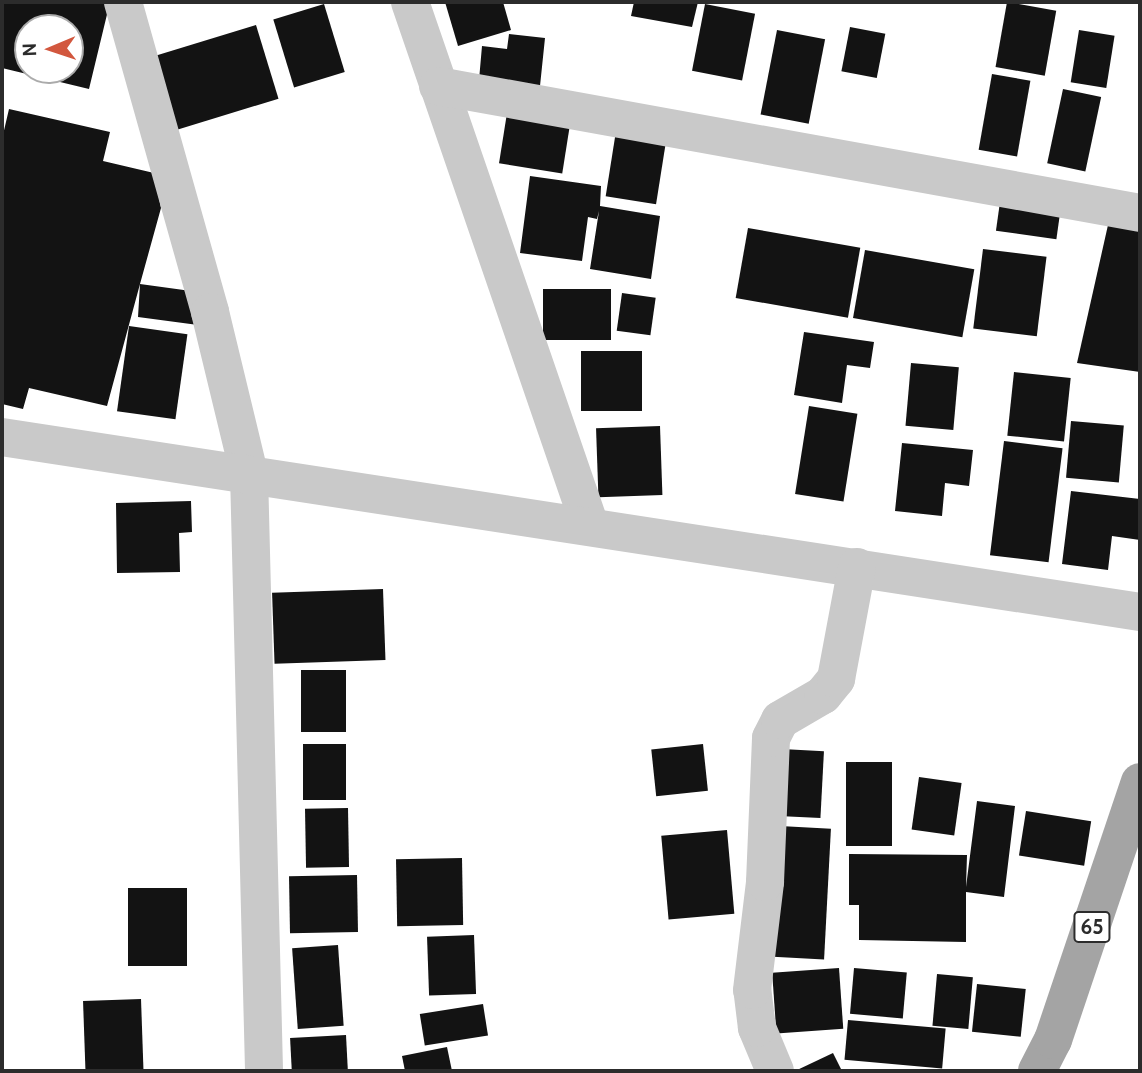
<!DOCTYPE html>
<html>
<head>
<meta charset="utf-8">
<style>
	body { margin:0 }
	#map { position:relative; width:1142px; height:1073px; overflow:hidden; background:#fff; font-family:Cabin,sans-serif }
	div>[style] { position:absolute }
	.building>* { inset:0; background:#131313; transform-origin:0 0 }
	.minor>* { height:38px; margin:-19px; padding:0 19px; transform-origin:19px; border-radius:19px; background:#c9c9c9 }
	.major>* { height:38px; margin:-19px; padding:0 19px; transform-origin:19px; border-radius:19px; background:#a4a4a4 }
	span { translate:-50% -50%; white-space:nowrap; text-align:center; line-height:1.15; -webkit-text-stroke:7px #fff; paint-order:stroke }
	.shield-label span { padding:2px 5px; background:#fff; border:2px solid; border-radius:5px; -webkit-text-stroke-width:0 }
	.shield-label { font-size:21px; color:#2c2c2c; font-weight:700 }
	.frame { position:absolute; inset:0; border:4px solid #2c2c2c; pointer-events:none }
	.north { position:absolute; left:14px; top:14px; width:70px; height:70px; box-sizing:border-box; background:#fff; border:2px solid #ababab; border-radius:50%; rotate:268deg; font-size:19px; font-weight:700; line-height:28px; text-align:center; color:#2c2c2c }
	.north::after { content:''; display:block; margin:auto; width:24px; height:32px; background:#d2573e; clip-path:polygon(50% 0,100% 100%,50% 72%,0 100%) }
</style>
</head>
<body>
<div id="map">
	<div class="building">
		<i style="clip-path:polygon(evenodd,2px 2px,110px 2px,89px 89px,2px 68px,2px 2px,28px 28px,70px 28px,70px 70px,28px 70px,28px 28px)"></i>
		<i style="clip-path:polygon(445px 2px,503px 2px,511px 30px,458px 46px)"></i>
		<i style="clip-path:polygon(634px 2px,698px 2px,692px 27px,631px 16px)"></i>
		<i style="left:1007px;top:2px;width:50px;height:66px;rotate:10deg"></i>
		<i style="left:324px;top:4px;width:71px;height:53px;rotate:73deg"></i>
		<i style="left:705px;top:4px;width:51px;height:68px;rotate:11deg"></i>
		<i style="left:256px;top:25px;width:77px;height:106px;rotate:73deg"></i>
		<i style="left:850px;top:27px;width:36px;height:45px;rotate:11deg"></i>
		<i style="left:777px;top:30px;width:49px;height:86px;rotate:11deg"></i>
		<i style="left:1079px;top:30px;width:36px;height:53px;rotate:9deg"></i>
		<i style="clip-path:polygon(509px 34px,545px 38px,540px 86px,479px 80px,482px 46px,507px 49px)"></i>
		<i style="left:992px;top:74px;width:39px;height:77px;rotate:10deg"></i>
		<i style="left:1063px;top:89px;width:39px;height:76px;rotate:12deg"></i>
		<i style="clip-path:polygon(9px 109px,110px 132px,103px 161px,154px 173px,161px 208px,140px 284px,191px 291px,198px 325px,138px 317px,140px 284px,107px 406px,29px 388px,23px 409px,2px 404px,2px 139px)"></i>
		<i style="left:507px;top:113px;width:64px;height:51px;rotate:9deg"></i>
		<i style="left:616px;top:131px;width:51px;height:66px;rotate:9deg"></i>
		<i style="clip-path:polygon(530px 176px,601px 186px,600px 206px,660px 216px,651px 279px,590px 269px,599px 211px,597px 219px,588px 217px,582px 261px,520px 253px)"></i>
		<i style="left:1000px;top:202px;width:61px;height:29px;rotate:8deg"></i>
		<i style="clip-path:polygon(1108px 225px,1140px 231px,1140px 372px,1077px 363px)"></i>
		<i style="left:748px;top:228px;width:114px;height:71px;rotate:10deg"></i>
		<i style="left:983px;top:249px;width:64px;height:80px;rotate:7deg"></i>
		<i style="left:865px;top:250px;width:111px;height:69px;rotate:10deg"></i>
		<i style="left:611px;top:289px;width:51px;height:68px;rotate:90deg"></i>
		<i style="left:622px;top:293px;width:34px;height:38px;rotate:8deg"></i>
		<i style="left:129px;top:326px;width:59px;height:86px;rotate:8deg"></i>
		<i style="clip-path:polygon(804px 332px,874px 342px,870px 368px,847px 365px,842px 403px,794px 395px)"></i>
		<i style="left:642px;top:351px;width:60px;height:61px;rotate:90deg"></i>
		<i style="left:911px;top:363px;width:48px;height:63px;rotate:5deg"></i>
		<i style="left:1014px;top:372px;width:57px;height:64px;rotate:6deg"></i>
		<i style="left:809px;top:406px;width:49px;height:89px;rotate:9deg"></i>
		<i style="left:1071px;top:421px;width:53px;height:57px;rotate:5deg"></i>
		<i style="left:660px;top:426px;width:69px;height:64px;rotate:88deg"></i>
		<i style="left:1004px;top:441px;width:59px;height:115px;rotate:7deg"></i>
		<i style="clip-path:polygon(902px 443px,973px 450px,969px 486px,945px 483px,942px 516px,895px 511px)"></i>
		<i style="clip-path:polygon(1071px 491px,1140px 499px,1140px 540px,1112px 536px,1108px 570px,1062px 564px)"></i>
		<i style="clip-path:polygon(191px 501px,192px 532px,179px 533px,180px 572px,117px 573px,116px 503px)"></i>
		<i style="left:383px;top:589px;width:71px;height:111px;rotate:88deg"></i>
		<i style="left:301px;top:670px;width:45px;height:62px"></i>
		<i style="left:346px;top:744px;width:56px;height:43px;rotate:90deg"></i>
		<i style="left:703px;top:744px;width:47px;height:52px;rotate:84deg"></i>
		<i style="left:782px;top:749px;width:42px;height:67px;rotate:3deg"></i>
		<i style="left:846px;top:762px;width:46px;height:84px"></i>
		<i style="left:919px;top:777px;width:43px;height:53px;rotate:8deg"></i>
		<i style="clip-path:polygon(977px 801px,1015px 806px,1004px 897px,966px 892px,966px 942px,859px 940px,859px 905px,849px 905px,849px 854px,967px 855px,966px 887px)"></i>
		<i style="left:348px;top:808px;width:59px;height:43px;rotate:89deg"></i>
		<i style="left:1026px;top:811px;width:66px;height:45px;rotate:9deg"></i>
		<i style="left:780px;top:826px;width:51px;height:131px;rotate:3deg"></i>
		<i style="left:727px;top:830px;width:84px;height:66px;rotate:85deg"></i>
		<i style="left:462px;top:858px;width:67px;height:66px;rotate:89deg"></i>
		<i style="left:357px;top:875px;width:57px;height:68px;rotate:89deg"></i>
		<i style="left:128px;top:888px;width:59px;height:78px"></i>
		<i style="left:474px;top:935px;width:59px;height:47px;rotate:88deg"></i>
		<i style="left:338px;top:945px;width:81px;height:46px;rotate:86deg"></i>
		<i style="left:839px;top:968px;width:61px;height:67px;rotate:86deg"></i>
		<i style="left:854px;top:968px;width:53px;height:46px;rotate:5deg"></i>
		<i style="left:937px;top:974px;width:36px;height:52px;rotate:5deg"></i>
		<i style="left:977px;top:984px;width:49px;height:48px;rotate:6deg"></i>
		<i style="left:141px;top:999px;width:70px;height:58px;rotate:88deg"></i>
		<i style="left:483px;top:1004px;width:32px;height:64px;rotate:81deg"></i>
		<i style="left:848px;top:1020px;width:98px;height:40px;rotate:5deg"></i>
		<i style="left:346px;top:1035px;width:36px;height:56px;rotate:87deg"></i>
		<i style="clip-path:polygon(447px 1047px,452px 1071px,405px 1071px,402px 1056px)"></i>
		<i style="clip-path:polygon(833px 1053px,842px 1071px,795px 1071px)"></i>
	</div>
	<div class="minor">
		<i style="left:123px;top:2px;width:322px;rotate:74.3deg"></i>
		<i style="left:210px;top:312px;width:166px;rotate:76.4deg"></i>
		<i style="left:249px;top:473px;width:598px;rotate:88.56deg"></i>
		<i style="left:410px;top:2px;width:554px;rotate:71.04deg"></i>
		<i style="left:438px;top:86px;width:713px;rotate:10.25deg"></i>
		<i style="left:2px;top:437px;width:1151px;rotate:8.74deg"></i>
		<i style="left:775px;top:1071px;width:47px;rotate:-112.7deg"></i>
		<i style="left:757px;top:1028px;width:38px;rotate:-97deg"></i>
		<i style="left:752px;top:990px;width:109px;rotate:-83.1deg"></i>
		<i style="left:765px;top:882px;width:144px;rotate:-87.6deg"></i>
		<i style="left:771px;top:738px;width:20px;rotate:-63deg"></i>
		<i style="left:780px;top:720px;width:50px;rotate:-30.2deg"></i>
		<i style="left:823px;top:695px;width:21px;rotate:-51deg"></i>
		<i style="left:836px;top:679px;width:114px;rotate:-79.4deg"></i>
	</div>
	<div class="major">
		<i style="left:1037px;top:1071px;width:35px;rotate:-63deg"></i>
		<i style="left:1053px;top:1040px;width:272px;rotate:-71.4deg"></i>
	</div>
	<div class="shield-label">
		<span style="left:1092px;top:927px">65</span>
	</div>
	<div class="frame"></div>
	<div class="north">N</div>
</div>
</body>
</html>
